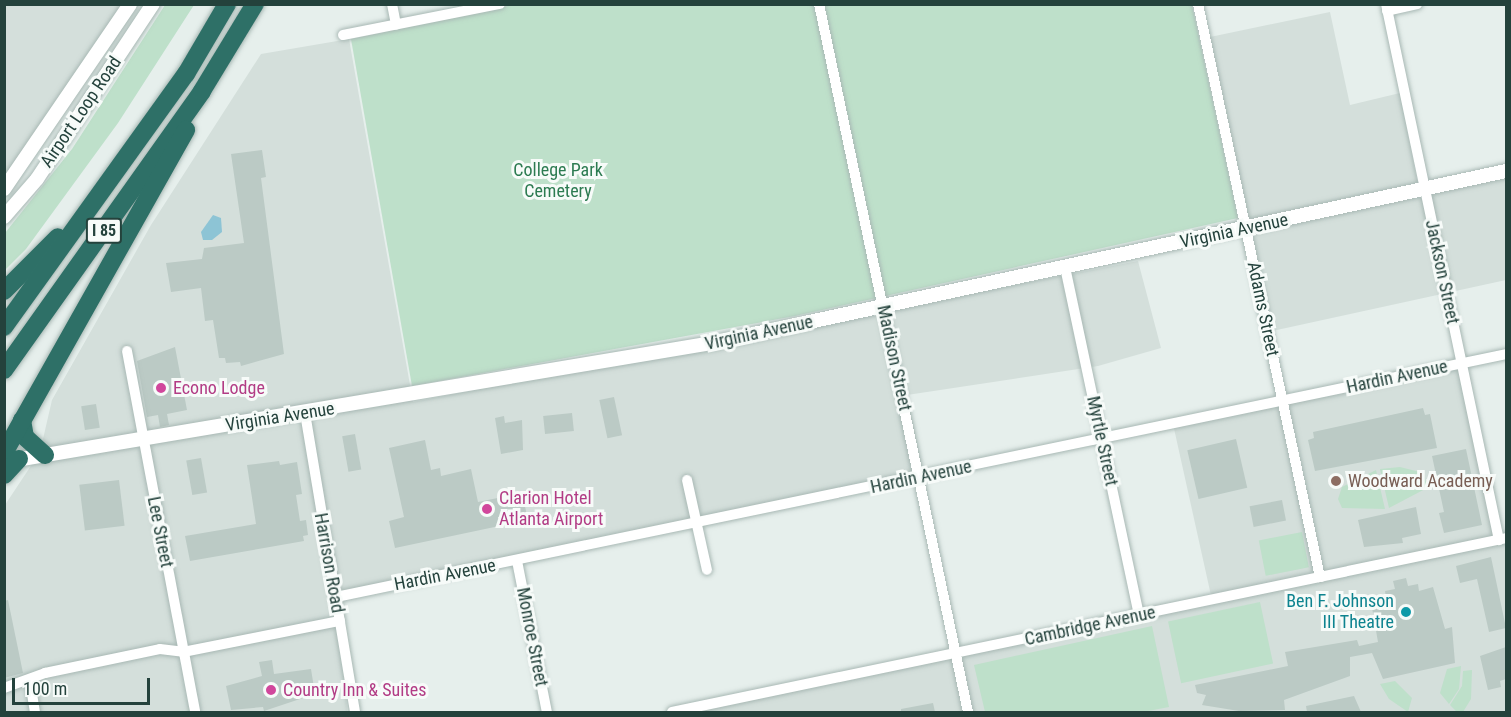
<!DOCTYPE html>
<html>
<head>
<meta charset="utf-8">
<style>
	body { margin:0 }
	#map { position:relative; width:1511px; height:717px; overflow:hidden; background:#e6efec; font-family:"Roboto Condensed",sans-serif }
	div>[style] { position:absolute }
	.built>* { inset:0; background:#d4dfdb }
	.green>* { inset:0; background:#bee0ca; transform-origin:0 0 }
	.water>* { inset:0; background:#8dc4d5 }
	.building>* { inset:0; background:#bbcac5; transform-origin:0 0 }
	.roads { filter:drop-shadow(0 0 2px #a8b8b4) drop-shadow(0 0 2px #a8b8b4) }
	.minor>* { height:10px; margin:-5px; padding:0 5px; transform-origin:5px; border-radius:5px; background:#fff }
	.secondary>* { height:14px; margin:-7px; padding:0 7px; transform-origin:7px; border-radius:7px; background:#fff }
	.motorway>* { height:18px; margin:-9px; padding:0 9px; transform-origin:9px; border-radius:9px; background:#2e7067 }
	.dots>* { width:16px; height:16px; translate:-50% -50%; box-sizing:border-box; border:3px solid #f7fbf9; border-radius:50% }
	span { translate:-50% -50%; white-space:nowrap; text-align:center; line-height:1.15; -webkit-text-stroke:6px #f7fbf9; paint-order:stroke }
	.shield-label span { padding:2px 4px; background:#f7fbf9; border:2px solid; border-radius:4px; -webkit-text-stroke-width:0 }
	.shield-label { font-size:16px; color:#24423c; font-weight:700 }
	.street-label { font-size:18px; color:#24423c }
	.park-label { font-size:18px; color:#2c7b51 }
	.hotel-label { font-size:18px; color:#b23c85 }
	.left { translate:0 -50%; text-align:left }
	.education-label { font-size:18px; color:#785e54 }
	.culture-label { font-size:18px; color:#0d838f }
	.right { translate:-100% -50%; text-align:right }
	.frame { position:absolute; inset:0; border:6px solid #24423c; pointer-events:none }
	.scale { position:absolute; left:12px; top:678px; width:138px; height:27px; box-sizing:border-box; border:3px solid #24423c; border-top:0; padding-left:8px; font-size:18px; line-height:21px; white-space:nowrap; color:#24423c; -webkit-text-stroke:4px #f7fbf9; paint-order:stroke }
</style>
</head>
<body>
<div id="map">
	<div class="built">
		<i style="clip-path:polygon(4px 5px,123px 5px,4px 181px)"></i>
		<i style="clip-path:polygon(1330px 12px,1350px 105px,1400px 93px,1420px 195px,1506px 177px,1506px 280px,1263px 333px,1210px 37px)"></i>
		<i style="clip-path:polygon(349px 39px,413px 402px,1138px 261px,1161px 348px,1098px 366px,907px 395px,923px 471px,341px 596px,347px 712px,5px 712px,5px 505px,40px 452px,52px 400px,151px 225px,261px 54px)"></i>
		<i style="clip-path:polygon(1461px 363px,1499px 539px,1506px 538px,1506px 712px,672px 712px,1212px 600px,1173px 424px)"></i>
	</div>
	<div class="green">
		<i style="clip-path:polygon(517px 4px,1192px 5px,1238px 218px,795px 316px,412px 386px,351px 39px)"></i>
		<i style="clip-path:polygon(165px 5px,194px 5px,118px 123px,26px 249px,5px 270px,5px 233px,72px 149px)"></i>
		<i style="clip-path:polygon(1400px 467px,1424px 473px,1427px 488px,1389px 508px,1380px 469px)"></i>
		<i style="clip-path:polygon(1376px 470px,1385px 509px,1342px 508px,1338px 499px,1342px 487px)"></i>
		<i style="left:1302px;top:532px;width:36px;height:44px;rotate:79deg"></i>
		<i style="left:1260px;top:602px;width:63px;height:94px;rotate:78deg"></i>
		<i style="clip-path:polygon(1152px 626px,1169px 707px,1143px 712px,985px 712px,974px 665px)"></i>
		<i style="clip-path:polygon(1461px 666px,1459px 689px,1449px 704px,1440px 693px,1447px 669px)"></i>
		<i style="clip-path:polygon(1472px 670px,1471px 699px,1463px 712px,1457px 712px,1450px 705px,1462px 686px,1463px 671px)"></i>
		<i style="clip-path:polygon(1395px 681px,1412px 698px,1408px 712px,1389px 699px,1380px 684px)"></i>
	</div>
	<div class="water">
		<i style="clip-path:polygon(213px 215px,221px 218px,222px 232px,212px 240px,203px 240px,201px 232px)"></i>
	</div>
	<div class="building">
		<i style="clip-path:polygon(262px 150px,266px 177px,261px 178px,284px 354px,241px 366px,240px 362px,226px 363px,225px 358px,219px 358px,213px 320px,205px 321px,201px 288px,171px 292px,166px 263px,202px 259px,204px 248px,244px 243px,231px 154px)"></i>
		<i style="clip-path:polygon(175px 347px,187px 410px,167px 414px,169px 425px,160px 427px,158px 415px,147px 417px,137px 361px)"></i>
		<i style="left:614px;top:397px;width:39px;height:15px;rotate:78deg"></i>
		<i style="left:96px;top:404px;width:24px;height:15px;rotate:81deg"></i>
		<i style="clip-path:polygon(1423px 408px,1425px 415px,1430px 414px,1437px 448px,1315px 471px,1308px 440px,1314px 438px,1313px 432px)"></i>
		<i style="left:572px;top:413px;width:18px;height:29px;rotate:84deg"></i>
		<i style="clip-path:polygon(504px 416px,505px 423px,522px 420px,523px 450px,501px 454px,495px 418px)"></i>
		<i style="left:355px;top:434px;width:36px;height:13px;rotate:80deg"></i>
		<i style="left:1236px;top:439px;width:50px;height:50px;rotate:77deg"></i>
		<i style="clip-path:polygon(425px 440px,431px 470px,440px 468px,441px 476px,471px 469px,478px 502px,522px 493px,528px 520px,395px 548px,389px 521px,404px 517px,389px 448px)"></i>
		<i style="clip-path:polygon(1466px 449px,1482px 525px,1444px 533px,1439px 513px,1444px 512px,1432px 456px)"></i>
		<i style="left:201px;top:458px;width:35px;height:15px;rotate:80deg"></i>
		<i style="clip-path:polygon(279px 461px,280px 465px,297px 462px,302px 494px,296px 495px,300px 521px,306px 520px,308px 535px,303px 536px,304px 541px,190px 561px,185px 536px,256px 524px,247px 465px)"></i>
		<i style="left:119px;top:480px;width:46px;height:40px;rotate:83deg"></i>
		<i style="left:1282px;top:500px;width:21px;height:33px;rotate:79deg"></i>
		<i style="clip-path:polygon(1416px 507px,1421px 534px,1402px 538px,1403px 543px,1364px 547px,1358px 520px)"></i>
		<i style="clip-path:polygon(1491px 557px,1506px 628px,1489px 632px,1477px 579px,1460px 583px,1456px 566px)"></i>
		<i style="clip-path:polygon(1406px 578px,1408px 586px,1418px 584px,1419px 591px,1433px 587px,1445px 629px,1452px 627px,1455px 663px,1383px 679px,1372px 653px,1350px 657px,1350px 676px,1284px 700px,1285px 710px,1239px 711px,1202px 705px,1206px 695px,1197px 693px,1195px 685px,1288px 666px,1285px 652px,1357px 640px,1359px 646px,1378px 642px,1371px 602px,1386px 598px,1385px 591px,1395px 589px,1393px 581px)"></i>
		<i style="clip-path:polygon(8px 600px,23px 673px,4px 678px,4px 601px)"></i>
		<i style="clip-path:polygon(1506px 647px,1506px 679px,1500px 681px,1501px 687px,1488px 690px,1480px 656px)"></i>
		<i style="clip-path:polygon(272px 660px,274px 674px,311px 669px,315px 694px,264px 711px,263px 707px,231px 710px,226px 686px,262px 676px,259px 662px)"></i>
		<i style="clip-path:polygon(1354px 696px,1361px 712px,1307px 712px,1306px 706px)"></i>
		<i style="clip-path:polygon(933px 703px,935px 712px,901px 712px,901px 709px)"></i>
	</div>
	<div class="roads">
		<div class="minor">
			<i style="left:392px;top:4px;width:21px;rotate:79deg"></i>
			<i style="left:819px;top:4px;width:724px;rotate:78.12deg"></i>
			<i style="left:1198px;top:4px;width:586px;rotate:77.98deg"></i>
			<i style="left:1386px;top:4px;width:548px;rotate:78.1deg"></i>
			<i style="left:1387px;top:11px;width:31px;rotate:-13deg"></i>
			<i style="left:343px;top:35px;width:160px;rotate:-11.2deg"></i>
			<i style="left:1065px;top:267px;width:356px;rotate:78deg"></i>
			<i style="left:127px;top:351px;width:367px;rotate:79.3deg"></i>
			<i style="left:305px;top:413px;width:303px;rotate:80.5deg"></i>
			<i style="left:687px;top:480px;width:92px;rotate:77.5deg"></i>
			<i style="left:517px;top:561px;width:154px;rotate:78.8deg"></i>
			<i style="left:336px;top:597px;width:1195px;rotate:-11.73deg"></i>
			<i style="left:30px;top:681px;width:31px;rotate:81deg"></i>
			<i style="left:4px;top:688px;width:44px;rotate:-20.1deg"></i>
			<i style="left:45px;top:673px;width:117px;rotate:-11.8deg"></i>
			<i style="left:160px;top:649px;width:23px;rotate:7deg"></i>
			<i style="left:183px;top:652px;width:160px;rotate:-11.2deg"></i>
			<i style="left:672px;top:712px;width:852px;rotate:-11.78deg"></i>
		</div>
		<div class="secondary">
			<i style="left:4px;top:189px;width:224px;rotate:-55.7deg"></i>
			<i style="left:4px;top:217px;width:50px;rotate:-49deg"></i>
			<i style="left:37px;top:179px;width:210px;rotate:-56.5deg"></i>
			<i style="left:10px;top:461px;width:717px;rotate:-9.55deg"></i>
			<i style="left:717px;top:342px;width:807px;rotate:-12.23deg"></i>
		</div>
		<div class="motorway">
			<i style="left:4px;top:291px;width:76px;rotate:-45deg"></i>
			<i style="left:4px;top:327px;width:312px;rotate:-54.3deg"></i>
			<i style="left:186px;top:74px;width:81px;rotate:-59.6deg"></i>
			<i style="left:4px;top:370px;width:342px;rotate:-54.6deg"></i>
			<i style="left:202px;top:91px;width:102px;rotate:-58.7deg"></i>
			<i style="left:22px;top:420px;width:17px;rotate:80deg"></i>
			<i style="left:25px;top:437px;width:27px;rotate:42deg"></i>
			<i style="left:4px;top:453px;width:371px;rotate:-60.6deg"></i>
			<i style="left:4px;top:475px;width:22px;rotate:-47deg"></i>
		</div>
	</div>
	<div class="dots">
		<i style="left:161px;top:388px;background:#d1479c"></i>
		<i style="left:1336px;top:481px;background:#8d6e63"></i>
		<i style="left:487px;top:509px;background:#d1479c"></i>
		<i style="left:1406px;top:612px;background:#0f9aa8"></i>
		<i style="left:271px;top:690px;background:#d1479c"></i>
	</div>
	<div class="shield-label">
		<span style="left:104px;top:231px">I 85</span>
	</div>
	<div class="street-label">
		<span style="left:81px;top:112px;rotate:-56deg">Airport Loop Road</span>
		<span style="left:1234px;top:231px;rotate:-12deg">Virginia Avenue</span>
		<span style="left:1442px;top:272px;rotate:78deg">Jackson Street</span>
		<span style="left:1263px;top:309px;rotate:78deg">Adams Street</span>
		<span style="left:759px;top:333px;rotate:-12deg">Virginia Avenue</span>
		<span style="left:894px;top:358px;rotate:78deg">Madison Street</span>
		<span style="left:1397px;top:377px;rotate:-12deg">Hardin Avenue</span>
		<span style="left:280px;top:417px;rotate:-9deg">Virginia Avenue</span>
		<span style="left:1102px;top:441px;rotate:78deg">Myrtle Street</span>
		<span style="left:921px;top:477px;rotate:-12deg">Hardin Avenue</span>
		<span style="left:160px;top:532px;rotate:79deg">Lee Street</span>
		<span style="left:329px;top:563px;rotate:80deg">Harrison Road</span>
		<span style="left:445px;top:575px;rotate:-11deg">Hardin Avenue</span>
		<span style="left:1090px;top:626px;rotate:-12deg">Cambridge Avenue</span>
		<span style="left:532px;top:637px;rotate:79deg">Monroe Street</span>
	</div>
	<div class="park-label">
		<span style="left:558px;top:181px">College Park<br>Cemetery</span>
	</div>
	<div class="hotel-label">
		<span class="left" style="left:173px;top:388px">Econo Lodge</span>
		<span class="left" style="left:499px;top:509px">Clarion Hotel<br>Atlanta Airport</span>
		<span class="left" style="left:283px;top:690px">Country Inn &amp; Suites</span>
	</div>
	<div class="education-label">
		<span class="left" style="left:1348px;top:481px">Woodward Academy</span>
	</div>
	<div class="culture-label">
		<span class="right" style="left:1394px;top:612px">Ben F. Johnson<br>III Theatre</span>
	</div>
	<div class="frame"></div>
	<div class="scale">100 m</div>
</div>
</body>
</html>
